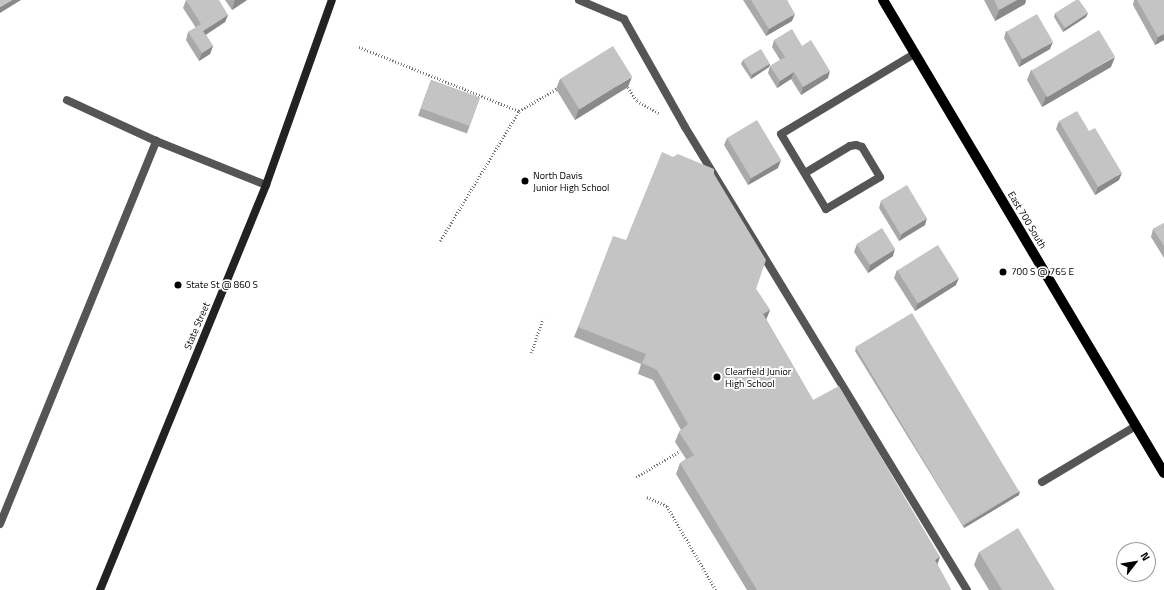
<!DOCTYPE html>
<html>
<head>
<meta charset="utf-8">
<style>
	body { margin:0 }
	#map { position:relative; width:1164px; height:590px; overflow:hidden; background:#fff; font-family:"Titillium Web",sans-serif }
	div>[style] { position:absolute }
	.path>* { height:2.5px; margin-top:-1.25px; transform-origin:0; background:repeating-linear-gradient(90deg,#777 0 1px,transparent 0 3px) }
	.lane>* { height:8px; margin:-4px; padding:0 4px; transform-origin:4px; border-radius:4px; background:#555 }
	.secondary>* { height:8px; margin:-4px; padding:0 4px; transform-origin:4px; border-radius:4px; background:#222 }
	.primary>* { height:10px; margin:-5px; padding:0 5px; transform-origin:5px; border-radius:5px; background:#000 }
	.wall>* { inset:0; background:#a9a9a9; transform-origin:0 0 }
	.shaded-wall>* { inset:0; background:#898989 }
	.building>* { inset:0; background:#c4c4c4; transform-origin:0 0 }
	.dots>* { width:11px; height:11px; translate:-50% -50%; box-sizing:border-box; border:2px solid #fff; border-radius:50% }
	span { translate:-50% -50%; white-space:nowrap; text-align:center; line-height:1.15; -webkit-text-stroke:3.5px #fff; paint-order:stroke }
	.poi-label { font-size:10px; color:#000 }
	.left { translate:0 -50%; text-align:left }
	.street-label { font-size:10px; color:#000 }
	.north { position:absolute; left:1116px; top:542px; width:40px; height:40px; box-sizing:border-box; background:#fff; border:1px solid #999; border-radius:50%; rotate:59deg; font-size:11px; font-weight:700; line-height:16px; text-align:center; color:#000 }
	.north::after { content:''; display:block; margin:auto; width:14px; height:18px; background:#000; clip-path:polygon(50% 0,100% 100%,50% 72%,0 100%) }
</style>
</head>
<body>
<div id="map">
	<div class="path">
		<i style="left:359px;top:47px;width:172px;rotate:21.8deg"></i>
		<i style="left:519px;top:111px;width:45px;rotate:-30.5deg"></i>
		<i style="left:626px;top:85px;width:19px;rotate:55deg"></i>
		<i style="left:637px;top:101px;width:25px;rotate:29deg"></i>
		<i style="left:440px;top:241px;width:152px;rotate:-58.7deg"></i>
		<i style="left:531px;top:353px;width:36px;rotate:-71deg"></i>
		<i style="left:636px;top:477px;width:51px;rotate:-30.6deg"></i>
		<i style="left:647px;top:497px;width:22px;rotate:24deg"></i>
		<i style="left:667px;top:506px;width:97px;rotate:59.7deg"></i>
	</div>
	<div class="lane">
		<i style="left:579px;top:0;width:49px;rotate:22.9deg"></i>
		<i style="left:624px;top:19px;width:124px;rotate:60.5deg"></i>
		<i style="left:685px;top:127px;width:542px;rotate:58.66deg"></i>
		<i style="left:156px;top:141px;width:118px;rotate:21.8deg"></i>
		<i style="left:805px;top:173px;width:52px;rotate:-31deg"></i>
		<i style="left:850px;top:146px;width:6px;rotate:-9deg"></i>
		<i style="left:856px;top:145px;width:6px;rotate:18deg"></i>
		<i style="left:862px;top:147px;width:35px;rotate:59deg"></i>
		<i style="left:880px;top:177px;width:63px;rotate:149.3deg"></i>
		<i style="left:826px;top:209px;width:87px;rotate:-121deg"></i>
		<i style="left:781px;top:134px;width:155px;rotate:-31deg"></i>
		<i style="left:1042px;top:482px;width:109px;rotate:-30.8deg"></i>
		<i style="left:0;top:524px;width:414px;rotate:-67.8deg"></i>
		<i style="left:156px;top:141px;width:98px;rotate:-155.3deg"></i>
	</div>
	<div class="secondary">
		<i style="left:100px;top:590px;width:438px;rotate:-67.7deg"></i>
		<i style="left:266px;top:185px;width:196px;rotate:-70.4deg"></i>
	</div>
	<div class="primary">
		<i style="left:883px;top:0;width:550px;rotate:59.29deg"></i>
	</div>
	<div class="wall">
		<i style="clip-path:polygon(186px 0,228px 15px,225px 22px,206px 35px,213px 46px,210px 54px,199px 61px,186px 40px,188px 32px,196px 28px,183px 8px)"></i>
		<i style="clip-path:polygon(225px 0,247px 0,232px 10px)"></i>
		<i style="clip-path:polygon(743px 0,787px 0,792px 21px,766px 36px)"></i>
		<i style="clip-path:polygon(984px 0,1026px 0,1025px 4px,995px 21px)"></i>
		<i style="clip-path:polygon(1134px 0,1164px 0,1164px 40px,1155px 45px,1133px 5px)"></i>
		<i style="clip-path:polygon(1055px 13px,1088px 13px,1086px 17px,1063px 32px,1054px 17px)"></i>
		<i style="clip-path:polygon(1006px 31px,1050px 49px,1019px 67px,1004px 38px)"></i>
		<i style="clip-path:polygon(774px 40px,802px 46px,828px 78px,801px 95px,791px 79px,777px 88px,768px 73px,770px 66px,780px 60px,772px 47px)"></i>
		<i style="clip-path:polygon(743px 60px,770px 64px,769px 67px,751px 79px,741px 64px)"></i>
		<i style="clip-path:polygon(1111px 67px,1042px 107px,1027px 80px,1031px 70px)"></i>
		<i style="clip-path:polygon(560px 79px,628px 87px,575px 120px,556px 89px)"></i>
		<i style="left:431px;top:80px;width:52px;height:38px;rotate:20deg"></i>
		<i style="clip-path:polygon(1059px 121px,1089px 131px,1119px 180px,1095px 195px,1056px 129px)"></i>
		<i style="clip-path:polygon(727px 138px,778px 168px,748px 185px,724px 145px)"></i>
		<i style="clip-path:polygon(714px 174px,756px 289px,770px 310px,766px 319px,813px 400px,940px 557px,937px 564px,951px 590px,747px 590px,676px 474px,680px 463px,686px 459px,675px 442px,679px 432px,681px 430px,653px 380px,638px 374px,641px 364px,574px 337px,578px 327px,626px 240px)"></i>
		<i style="clip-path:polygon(881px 201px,925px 225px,899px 241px,879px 208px)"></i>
		<i style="clip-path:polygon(1164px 223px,1164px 258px,1151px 237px,1153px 229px)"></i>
		<i style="clip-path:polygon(857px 244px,893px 256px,868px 273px,854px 252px)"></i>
		<i style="clip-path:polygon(897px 270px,956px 285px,915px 311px,894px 278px)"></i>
		<i style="clip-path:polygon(856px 347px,1019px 495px,964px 528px,855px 351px)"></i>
		<i style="clip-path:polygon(979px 552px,1055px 590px,989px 590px,974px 565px)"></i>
	</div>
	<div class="shaded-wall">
		<i style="clip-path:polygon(12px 0,21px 0,0 13px,0 7px)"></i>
		<i style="clip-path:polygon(235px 0,247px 0,232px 10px)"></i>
		<i style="clip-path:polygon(1017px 0,1026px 0,1025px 4px,995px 21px,999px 10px)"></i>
		<i style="clip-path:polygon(1088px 13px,1086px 17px,1063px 32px,1065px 28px)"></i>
		<i style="clip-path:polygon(795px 14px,792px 21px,766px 36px,769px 29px)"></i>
		<i style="clip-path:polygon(228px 15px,225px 22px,200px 38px,203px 31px)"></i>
		<i style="clip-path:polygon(1164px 34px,1164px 40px,1155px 45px,1158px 37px)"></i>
		<i style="clip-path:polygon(1053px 42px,1050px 49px,1019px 67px,1022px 59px)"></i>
		<i style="clip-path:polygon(213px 46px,210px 54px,199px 61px,202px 53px)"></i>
		<i style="clip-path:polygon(1115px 57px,1111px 67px,1042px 107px,1046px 96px)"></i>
		<i style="clip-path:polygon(770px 64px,769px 67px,751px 79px,752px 75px)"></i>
		<i style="clip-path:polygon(830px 71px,828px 78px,801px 95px,803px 87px)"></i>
		<i style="clip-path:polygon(794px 72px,791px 79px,777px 88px,780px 81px)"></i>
		<i style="clip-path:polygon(632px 77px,628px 87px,575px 120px,579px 109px)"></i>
		<i style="clip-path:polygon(781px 160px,778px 168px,748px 185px,751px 178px)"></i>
		<i style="clip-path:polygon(1122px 173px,1119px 180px,1095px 195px,1098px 187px)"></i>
		<i style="clip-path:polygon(927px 218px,925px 225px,899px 241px,902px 234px)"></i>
		<i style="clip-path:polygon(895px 249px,893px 256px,868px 273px,870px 265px)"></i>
		<i style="clip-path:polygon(959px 278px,956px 285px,915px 311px,918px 303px)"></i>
		<i style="clip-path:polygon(770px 310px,766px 320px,763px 314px)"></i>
		<i style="clip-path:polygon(1020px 491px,1019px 495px,964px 528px,965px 525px)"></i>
		<i style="clip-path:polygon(940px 557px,936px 568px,935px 560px)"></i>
	</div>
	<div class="building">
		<i style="clip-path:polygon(0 0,12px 0,0 7px)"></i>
		<i style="clip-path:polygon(186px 0,219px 0,228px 15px,203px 31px,213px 46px,202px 53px,188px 32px,201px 24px)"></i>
		<i style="clip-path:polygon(751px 0,787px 0,795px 14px,769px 29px)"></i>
		<i style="clip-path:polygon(994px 0,1017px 0,999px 10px)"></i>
		<i style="clip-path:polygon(1076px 0,1079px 0,1088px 13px,1065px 28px,1055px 13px)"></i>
		<i style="clip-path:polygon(1137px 0,1164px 0,1164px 34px,1158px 37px)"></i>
		<i style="left:1037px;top:14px;width:32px;height:35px;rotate:60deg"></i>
		<i style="clip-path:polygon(792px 29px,802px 46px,811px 40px,830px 71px,803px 87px,794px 72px,780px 81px,770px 66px,785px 57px,774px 40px)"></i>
		<i style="left:1099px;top:30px;width:31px;height:79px;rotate:59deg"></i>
		<i style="left:613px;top:46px;width:36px;height:62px;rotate:58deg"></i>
		<i style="left:761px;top:49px;width:17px;height:21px;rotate:59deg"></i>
		<i style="left:431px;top:80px;width:52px;height:30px;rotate:20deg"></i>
		<i style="clip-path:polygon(1077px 111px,1089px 131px,1095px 128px,1122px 173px,1098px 187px,1059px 121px)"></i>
		<i style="left:757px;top:120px;width:47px;height:35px;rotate:59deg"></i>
		<i style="clip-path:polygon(662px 152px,673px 157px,678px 154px,714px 169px,714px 174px,766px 260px,756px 289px,770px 310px,763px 314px,813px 400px,839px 386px,940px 557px,935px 560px,951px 589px,950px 590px,757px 590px,680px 463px,694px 455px,679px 432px,688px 424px,657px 370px,642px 363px,646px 354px,578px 327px,613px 236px,626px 240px)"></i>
		<i style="left:907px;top:185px;width:39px;height:31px;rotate:59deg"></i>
		<i style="clip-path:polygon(1164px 223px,1164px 246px,1153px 229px)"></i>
		<i style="left:882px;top:228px;width:25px;height:30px;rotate:58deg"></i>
		<i style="left:938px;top:245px;width:39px;height:48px;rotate:58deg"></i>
		<i style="left:912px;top:313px;width:208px;height:66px;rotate:59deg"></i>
		<i style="clip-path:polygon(1018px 528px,1055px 590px,1002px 590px,979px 552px)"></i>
	</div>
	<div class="dots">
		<i style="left:525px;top:181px;background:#000"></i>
		<i style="left:1003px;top:272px;background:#000"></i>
		<i style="left:178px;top:285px;background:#000"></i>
		<i style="left:717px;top:377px;background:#000"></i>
	</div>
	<div class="poi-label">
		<span class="left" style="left:533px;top:181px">North Davis<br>Junior High School</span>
		<span class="left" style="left:1011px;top:272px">700 S @ 765 E</span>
		<span class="left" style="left:186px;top:285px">State St @ 860 S</span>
		<span class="left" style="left:725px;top:377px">Clearfield Junior<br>High School</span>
	</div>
	<div class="street-label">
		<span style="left:1027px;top:220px;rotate:59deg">East 700 South</span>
		<span style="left:197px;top:326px;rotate:-67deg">State Street</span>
	</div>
	<div class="north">N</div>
</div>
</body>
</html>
